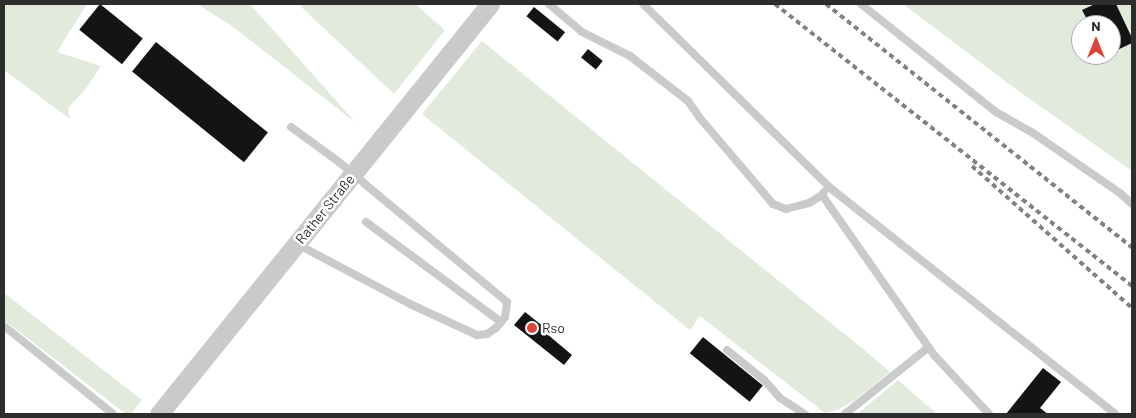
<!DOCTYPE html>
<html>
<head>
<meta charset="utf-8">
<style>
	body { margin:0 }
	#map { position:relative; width:1136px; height:418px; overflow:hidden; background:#fff; font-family:Barlow,sans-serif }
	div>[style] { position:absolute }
	.green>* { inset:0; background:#e1eadb }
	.building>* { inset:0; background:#141414; transform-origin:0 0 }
	.service>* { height:8px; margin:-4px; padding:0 4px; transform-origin:4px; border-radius:4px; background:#cacaca }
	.tertiary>* { height:19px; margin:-9.5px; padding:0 9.5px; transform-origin:9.5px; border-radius:9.5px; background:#cacaca }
	.rail>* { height:4px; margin-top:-2px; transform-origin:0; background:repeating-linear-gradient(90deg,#828282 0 5px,transparent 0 9px) }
	.service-bridge>* { height:8px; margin:-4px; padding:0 4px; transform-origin:4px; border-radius:4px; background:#cacaca }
	.dots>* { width:14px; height:14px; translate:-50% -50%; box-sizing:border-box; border:2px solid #fff; border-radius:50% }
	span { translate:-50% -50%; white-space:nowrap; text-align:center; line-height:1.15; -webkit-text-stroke:5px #fff; paint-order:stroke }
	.street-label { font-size:14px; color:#2d2d2d }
	.poi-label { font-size:14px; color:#2d2d2d }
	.left { translate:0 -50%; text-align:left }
	.frame { position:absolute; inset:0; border:5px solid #2d2d2d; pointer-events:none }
	.north { position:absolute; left:1071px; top:15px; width:50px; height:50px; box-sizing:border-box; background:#fff; border:1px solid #ababab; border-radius:50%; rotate:0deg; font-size:14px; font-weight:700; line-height:20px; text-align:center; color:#2d2d2d }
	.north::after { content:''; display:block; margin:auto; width:18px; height:22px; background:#dc4437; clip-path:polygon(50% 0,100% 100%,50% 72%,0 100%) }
</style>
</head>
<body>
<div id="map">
	<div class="green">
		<i style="clip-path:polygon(4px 4px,87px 4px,57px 52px,101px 66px,85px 90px,68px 108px,70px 119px,4px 70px)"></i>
		<i style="clip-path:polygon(197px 4px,250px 4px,356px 123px,232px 26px)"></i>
		<i style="clip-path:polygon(298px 4px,415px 4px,445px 30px,394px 94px)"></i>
		<i style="clip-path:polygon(evenodd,903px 4px,1132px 4px,1132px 171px,1009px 84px,903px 4px,1081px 25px,1111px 25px,1111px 55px,1081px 55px,1081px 25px)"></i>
		<i style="clip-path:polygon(482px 41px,863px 349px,890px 372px,852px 402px,837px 410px,825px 413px,700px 316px,690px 330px,422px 114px)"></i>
		<i style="clip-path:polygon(4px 293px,142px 400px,131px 414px,126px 414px,4px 320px)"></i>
		<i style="clip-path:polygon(898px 380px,937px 414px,857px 414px,874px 400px)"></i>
	</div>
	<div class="building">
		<i style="left:100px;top:4px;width:55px;height:33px;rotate:39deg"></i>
		<i style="clip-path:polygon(1095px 4px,1116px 4px,1132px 38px,1132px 43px,1111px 53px,1111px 25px,1090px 25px,1082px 10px)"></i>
		<i style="left:534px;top:7px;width:40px;height:12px;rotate:39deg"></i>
		<i style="left:156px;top:42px;width:144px;height:38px;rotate:39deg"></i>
		<i style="left:588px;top:49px;width:19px;height:11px;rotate:39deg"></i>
		<i style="clip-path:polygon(525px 312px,549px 331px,547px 334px,572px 355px,564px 365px,514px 325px)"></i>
		<i style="left:703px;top:337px;width:77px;height:21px;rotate:39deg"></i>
		<i style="clip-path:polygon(1043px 368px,1061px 382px,1040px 408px,1048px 414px,1006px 414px)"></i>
	</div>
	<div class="service">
		<i style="left:549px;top:4px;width:43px;rotate:40.3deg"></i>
		<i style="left:582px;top:32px;width:54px;rotate:26.6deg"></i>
		<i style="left:630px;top:56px;width:73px;rotate:37.8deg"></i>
		<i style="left:688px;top:101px;width:19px;rotate:55deg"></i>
		<i style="left:699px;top:117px;width:114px;rotate:49.6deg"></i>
		<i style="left:773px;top:204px;width:14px;rotate:21deg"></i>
		<i style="left:786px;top:209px;width:24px;rotate:-15deg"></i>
		<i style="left:809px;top:203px;width:15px;rotate:-32deg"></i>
		<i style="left:643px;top:4px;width:261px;rotate:44.5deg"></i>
		<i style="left:829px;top:187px;width:365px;rotate:38.4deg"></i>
		<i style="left:861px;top:4px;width:173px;rotate:38.7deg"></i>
		<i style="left:996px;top:112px;width:43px;rotate:29.6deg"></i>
		<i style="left:1033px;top:133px;width:106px;rotate:34.6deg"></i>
		<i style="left:1120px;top:193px;width:16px;rotate:43deg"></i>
		<i style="left:291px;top:127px;width:59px;rotate:36.1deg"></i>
		<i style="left:824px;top:192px;width:4px;rotate:124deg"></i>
		<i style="left:822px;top:195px;width:195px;rotate:55deg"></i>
		<i style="left:934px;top:355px;width:81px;rotate:47deg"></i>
		<i style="left:366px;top:222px;width:168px;rotate:36.5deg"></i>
		<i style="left:297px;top:244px;width:128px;rotate:28deg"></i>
		<i style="left:410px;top:304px;width:74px;rotate:24.8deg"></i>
		<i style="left:477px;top:335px;width:10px;rotate:-6deg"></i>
		<i style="left:487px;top:334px;width:11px;rotate:-34deg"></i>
		<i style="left:496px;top:328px;width:14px;rotate:-51deg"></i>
		<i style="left:505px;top:317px;width:15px;rotate:-82deg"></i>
		<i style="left:507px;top:302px;width:185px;rotate:-140.3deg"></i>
		<i style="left:4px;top:326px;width:140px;rotate:38.9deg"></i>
		<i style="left:727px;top:350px;width:48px;rotate:39deg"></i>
		<i style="left:764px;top:380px;width:24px;rotate:48deg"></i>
		<i style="left:780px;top:398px;width:30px;rotate:33deg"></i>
		<i style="left:845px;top:414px;width:107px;rotate:-38.6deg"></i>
	</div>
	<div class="tertiary">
		<i style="left:159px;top:414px;width:527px;rotate:-51.09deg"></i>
	</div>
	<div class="rail">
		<i style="left:775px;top:4px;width:455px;rotate:38.3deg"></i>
		<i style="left:826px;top:4px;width:391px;rotate:38.5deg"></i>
		<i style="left:972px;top:166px;width:214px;rotate:41.6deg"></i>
	</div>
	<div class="service-bridge">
		<i style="left:339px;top:162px;width:34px;rotate:40deg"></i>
	</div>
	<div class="dots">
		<i style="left:532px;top:328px;background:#dc4437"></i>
	</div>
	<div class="street-label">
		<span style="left:325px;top:209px;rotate:-51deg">Rather Straße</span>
	</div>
	<div class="poi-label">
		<span class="left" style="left:542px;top:328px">Rso</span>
	</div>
	<div class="frame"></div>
	<div class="north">N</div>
</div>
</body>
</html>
